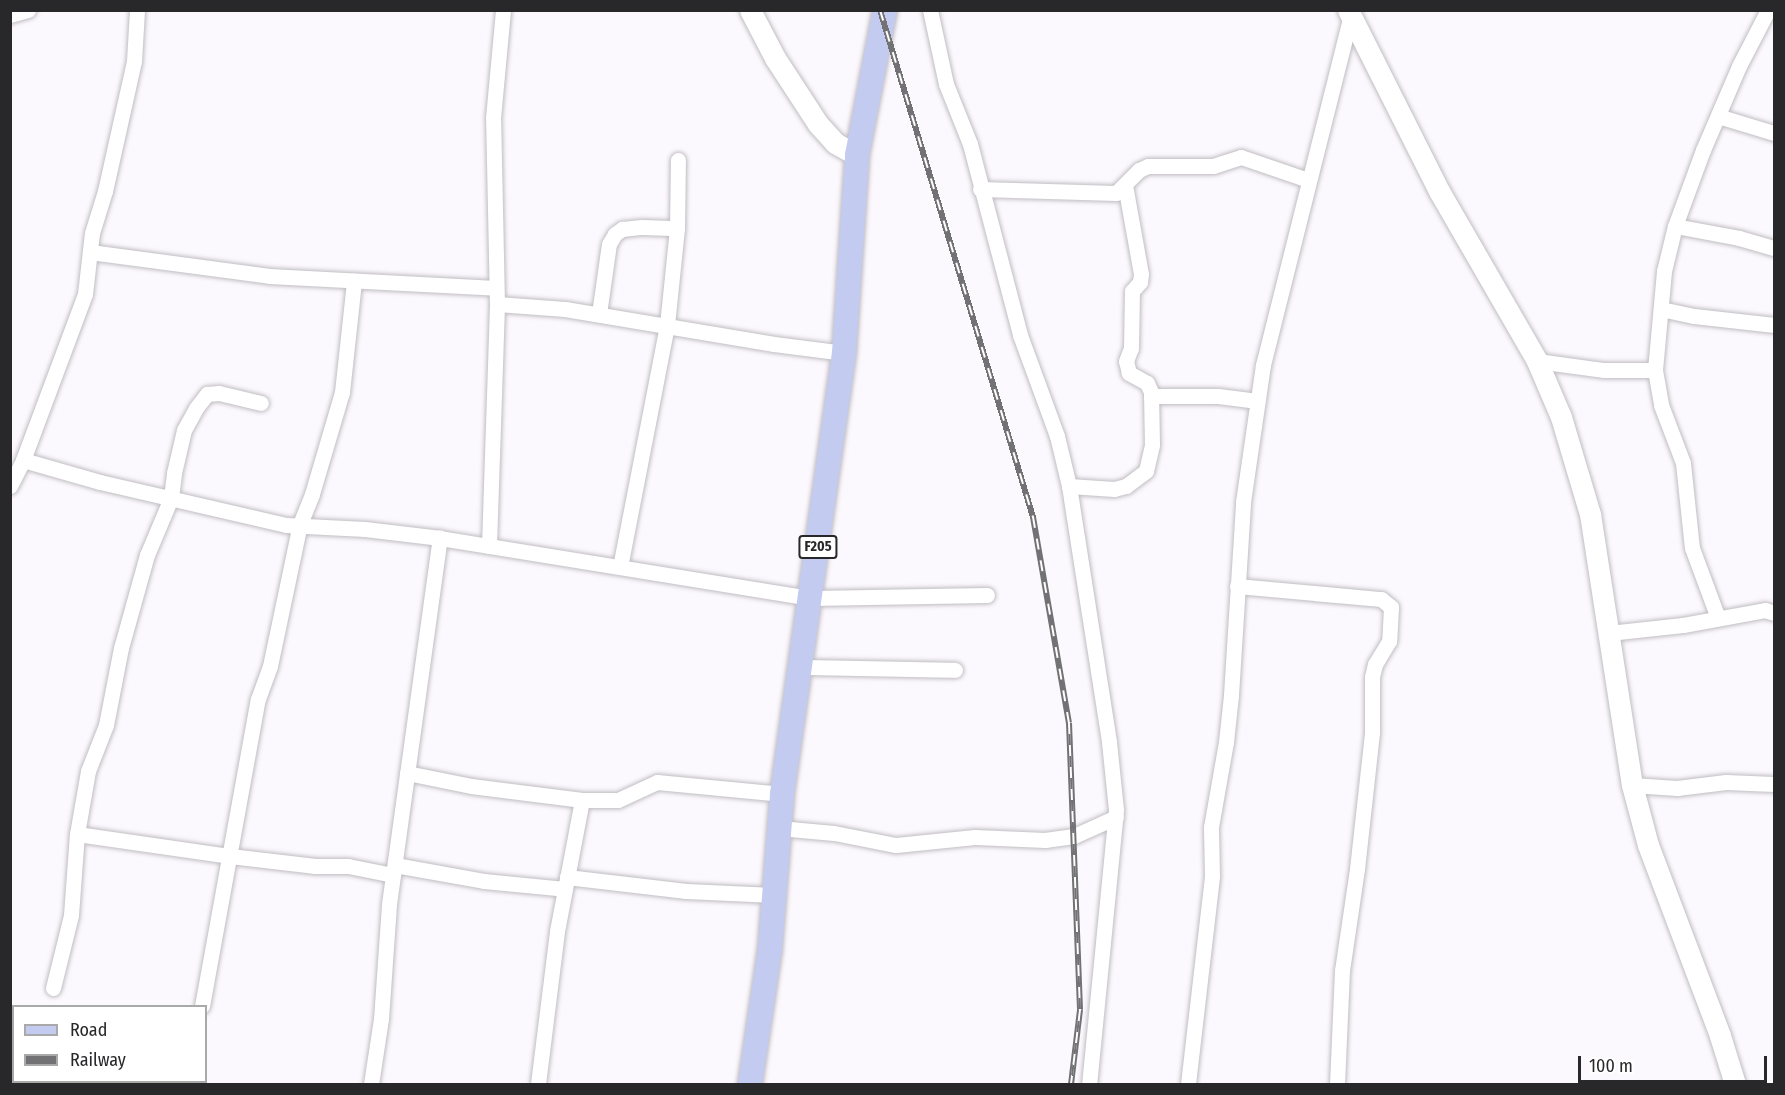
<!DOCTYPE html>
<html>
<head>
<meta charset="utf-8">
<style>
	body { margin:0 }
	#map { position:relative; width:1785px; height:1095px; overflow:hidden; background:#fcf9fe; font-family:"Fira Sans Condensed",sans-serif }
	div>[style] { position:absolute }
	.roads { filter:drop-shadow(0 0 2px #c0bdc2) drop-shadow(0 0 2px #c0bdc2) }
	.street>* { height:15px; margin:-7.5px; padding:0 7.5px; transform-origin:7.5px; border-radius:7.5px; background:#fff }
	.secondary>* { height:21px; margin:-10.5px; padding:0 10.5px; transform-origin:10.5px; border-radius:10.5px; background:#fff }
	.primary>* { height:24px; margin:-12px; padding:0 12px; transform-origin:12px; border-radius:12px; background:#c4cbf0 }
	.rail>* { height:6px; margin-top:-3px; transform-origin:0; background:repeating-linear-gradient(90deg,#fff 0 11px,#727174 0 22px); box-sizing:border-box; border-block:2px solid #727174 }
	span { translate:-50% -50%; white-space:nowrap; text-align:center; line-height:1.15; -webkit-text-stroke:6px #fff; paint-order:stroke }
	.shield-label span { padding:2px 4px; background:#fff; border:2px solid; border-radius:4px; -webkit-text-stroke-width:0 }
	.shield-label { font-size:14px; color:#282729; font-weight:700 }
	.frame { position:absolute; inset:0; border:12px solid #282729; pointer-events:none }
	.legend { position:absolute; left:12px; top:1005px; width:195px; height:78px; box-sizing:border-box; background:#fff; border:2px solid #a9a9a9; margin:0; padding:8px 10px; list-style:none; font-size:18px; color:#282729 }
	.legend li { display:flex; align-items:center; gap:12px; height:30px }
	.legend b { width:30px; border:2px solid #a9a9a9 }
	.scale { position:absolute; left:1578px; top:1056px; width:189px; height:27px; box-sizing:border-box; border:3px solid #282729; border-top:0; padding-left:8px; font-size:18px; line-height:21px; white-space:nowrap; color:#282729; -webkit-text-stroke:4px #fff; paint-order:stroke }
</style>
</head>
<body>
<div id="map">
	<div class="roads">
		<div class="street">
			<i style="left:930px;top:10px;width:76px;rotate:77.8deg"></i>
			<i style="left:946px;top:84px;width:65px;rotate:68.2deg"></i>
			<i style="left:970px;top:144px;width:197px;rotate:75.3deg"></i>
			<i style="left:1020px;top:335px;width:108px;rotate:69.9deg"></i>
			<i style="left:1057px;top:436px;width:51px;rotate:76.5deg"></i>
			<i style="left:1069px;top:486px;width:259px;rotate:81.1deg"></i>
			<i style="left:1109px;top:742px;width:68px;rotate:84.1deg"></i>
			<i style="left:1116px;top:810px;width:275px;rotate:95.6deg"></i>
			<i style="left:10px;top:15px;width:19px;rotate:-16deg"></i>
			<i style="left:1718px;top:116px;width:59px;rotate:16.9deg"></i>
			<i style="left:980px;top:189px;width:136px;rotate:1.7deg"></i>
			<i style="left:1116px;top:193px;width:33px;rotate:-45deg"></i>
			<i style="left:1139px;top:170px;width:10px;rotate:-24deg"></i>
			<i style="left:1148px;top:166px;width:65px"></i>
			<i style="left:1213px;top:166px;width:29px;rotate:-18deg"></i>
			<i style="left:1241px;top:157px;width:71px;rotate:18.9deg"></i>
			<i style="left:1675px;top:226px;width:65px;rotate:10.6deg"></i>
			<i style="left:1739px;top:238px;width:36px;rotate:16deg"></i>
			<i style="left:90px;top:252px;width:181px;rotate:7.6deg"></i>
			<i style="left:269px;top:276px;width:227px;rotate:3deg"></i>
			<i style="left:497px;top:304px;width:68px;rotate:4.2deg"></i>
			<i style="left:565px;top:309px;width:212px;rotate:9.5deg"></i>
			<i style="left:774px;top:344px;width:71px;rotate:7.3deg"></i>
			<i style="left:1661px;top:309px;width:34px;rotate:12deg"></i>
			<i style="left:1694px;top:316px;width:81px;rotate:6.4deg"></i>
			<i style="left:599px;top:314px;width:71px;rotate:-81.9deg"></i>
			<i style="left:609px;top:244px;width:12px;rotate:-59deg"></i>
			<i style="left:615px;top:234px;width:9px;rotate:-36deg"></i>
			<i style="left:622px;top:229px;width:20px;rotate:-6deg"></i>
			<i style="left:642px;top:227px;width:35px;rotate:2deg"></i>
			<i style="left:1537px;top:361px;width:68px;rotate:7.7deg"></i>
			<i style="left:1604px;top:370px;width:51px"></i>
			<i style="left:1655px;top:370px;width:99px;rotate:-84.8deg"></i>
			<i style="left:1664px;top:271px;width:46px;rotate:-76.3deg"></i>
			<i style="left:1675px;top:226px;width:81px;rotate:-69.8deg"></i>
			<i style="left:1703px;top:150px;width:91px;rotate:-66.8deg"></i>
			<i style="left:1739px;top:66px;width:63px;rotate:-62.6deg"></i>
			<i style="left:1655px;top:370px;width:36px;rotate:80deg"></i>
			<i style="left:1661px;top:405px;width:62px;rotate:69.2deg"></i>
			<i style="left:1683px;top:463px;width:85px;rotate:84deg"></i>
			<i style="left:1692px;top:548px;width:75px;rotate:69.6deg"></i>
			<i style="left:1151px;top:396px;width:67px"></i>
			<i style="left:1218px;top:396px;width:40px;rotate:7.1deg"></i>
			<i style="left:23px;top:460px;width:80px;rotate:15.9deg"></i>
			<i style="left:100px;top:482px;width:191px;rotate:13deg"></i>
			<i style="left:286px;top:525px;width:79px;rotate:2.9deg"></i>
			<i style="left:365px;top:529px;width:76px;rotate:6.8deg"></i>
			<i style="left:440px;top:538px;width:376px;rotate:9.2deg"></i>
			<i style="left:811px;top:598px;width:176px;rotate:-1deg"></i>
			<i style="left:10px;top:486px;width:29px;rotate:-63deg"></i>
			<i style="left:23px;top:460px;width:177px;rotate:-69.5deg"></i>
			<i style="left:85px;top:294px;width:61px;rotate:-83.5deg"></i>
			<i style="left:92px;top:233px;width:44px;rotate:-72.8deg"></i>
			<i style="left:105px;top:191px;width:133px;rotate:-77.4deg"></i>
			<i style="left:134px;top:61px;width:51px;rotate:-86.6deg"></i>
			<i style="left:1069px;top:486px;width:45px;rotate:3.8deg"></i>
			<i style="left:1114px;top:489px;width:12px;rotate:-14deg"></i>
			<i style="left:1126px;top:486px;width:25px;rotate:-37deg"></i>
			<i style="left:1146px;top:471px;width:27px;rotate:-77deg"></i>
			<i style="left:1152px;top:445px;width:53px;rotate:-91.1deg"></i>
			<i style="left:1151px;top:392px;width:10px;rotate:-114deg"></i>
			<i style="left:1147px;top:383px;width:21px;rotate:-151deg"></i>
			<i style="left:1129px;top:373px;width:12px;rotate:-104deg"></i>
			<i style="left:1126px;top:361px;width:14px;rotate:-69deg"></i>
			<i style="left:1131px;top:348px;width:57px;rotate:-89deg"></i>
			<i style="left:1132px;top:291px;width:12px;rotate:-48deg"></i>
			<i style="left:1140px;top:282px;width:8px;rotate:-83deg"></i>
			<i style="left:1141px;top:274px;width:90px;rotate:-100.2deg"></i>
			<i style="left:489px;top:546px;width:242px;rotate:-88.1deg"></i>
			<i style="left:497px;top:304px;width:186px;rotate:-91.2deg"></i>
			<i style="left:493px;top:118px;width:108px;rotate:-84.7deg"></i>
			<i style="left:620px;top:567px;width:247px;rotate:-79deg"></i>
			<i style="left:667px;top:325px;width:98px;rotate:-84.1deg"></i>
			<i style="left:677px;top:228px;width:68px;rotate:-89.2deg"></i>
			<i style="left:1237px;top:586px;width:145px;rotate:5.2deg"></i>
			<i style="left:1381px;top:599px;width:13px;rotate:39deg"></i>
			<i style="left:1391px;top:607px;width:34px;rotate:93deg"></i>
			<i style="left:1389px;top:641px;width:27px;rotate:121deg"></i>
			<i style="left:1375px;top:664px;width:13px;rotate:103deg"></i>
			<i style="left:1372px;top:677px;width:56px;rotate:90deg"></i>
			<i style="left:1372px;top:733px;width:137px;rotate:96.3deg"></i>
			<i style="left:1357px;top:869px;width:102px;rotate:98.4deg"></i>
			<i style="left:1342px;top:970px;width:114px;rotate:92.5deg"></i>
			<i style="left:1609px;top:633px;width:74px;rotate:-6.2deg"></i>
			<i style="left:1683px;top:625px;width:83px;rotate:-10.4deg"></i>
			<i style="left:1765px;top:610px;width:9px;rotate:18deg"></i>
			<i style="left:801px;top:667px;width:154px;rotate:1.1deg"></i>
			<i style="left:407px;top:773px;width:65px;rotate:11.5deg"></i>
			<i style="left:471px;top:786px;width:112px;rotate:7.2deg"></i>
			<i style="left:582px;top:800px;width:36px"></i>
			<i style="left:618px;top:800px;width:43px;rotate:-24.8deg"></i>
			<i style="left:657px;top:782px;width:126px;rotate:5.5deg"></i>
			<i style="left:1632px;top:785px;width:45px;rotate:3.8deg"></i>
			<i style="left:1677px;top:788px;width:49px;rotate:-7deg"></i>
			<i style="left:1726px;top:782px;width:48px;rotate:2.4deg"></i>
			<i style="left:779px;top:828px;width:55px;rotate:5.2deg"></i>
			<i style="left:834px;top:833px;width:63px;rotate:11deg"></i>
			<i style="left:896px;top:845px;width:79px;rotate:-5.8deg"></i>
			<i style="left:975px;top:837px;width:70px;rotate:2.5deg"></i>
			<i style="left:1045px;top:840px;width:29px;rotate:-8deg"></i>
			<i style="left:1074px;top:836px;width:46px;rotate:-24.3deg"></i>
			<i style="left:77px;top:834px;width:155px;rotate:8.2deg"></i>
			<i style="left:230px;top:856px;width:86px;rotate:6.7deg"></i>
			<i style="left:315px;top:866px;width:33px"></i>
			<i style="left:348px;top:866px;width:46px;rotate:11.3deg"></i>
			<i style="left:395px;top:865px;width:90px;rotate:10.2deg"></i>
			<i style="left:484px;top:881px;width:81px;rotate:5.6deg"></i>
			<i style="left:567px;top:877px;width:120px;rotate:6.7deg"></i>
			<i style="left:686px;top:891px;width:88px;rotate:2.6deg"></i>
			<i style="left:53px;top:988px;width:75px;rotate:-76.1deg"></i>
			<i style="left:71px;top:915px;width:81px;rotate:-85.8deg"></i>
			<i style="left:77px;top:834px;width:64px;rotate:-80.1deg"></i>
			<i style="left:88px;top:771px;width:49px;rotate:-68.6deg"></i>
			<i style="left:106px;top:725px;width:78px;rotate:-79deg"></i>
			<i style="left:121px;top:648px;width:97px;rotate:-74.4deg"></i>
			<i style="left:147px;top:555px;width:62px;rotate:-67.2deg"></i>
			<i style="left:171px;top:498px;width:25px;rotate:-83deg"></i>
			<i style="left:174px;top:473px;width:44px;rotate:-76.9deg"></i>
			<i style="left:184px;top:430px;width:25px;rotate:-61deg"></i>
			<i style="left:196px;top:408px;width:18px;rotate:-52deg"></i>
			<i style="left:207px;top:394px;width:12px;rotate:-5deg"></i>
			<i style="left:219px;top:393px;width:43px;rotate:13.4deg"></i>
			<i style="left:202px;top:1006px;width:312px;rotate:-79.7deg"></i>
			<i style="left:258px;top:699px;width:35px;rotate:-70deg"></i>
			<i style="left:270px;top:666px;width:145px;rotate:-78.1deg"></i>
			<i style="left:300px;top:524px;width:32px;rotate:-68deg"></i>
			<i style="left:312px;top:494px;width:106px;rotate:-73.6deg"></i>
			<i style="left:342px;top:392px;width:112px;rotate:-83.8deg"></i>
			<i style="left:371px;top:1084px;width:66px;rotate:-81.3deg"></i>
			<i style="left:381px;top:1019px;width:115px;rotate:-86deg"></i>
			<i style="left:389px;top:904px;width:370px;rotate:-82.1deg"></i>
			<i style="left:538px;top:1084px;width:154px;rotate:-82.9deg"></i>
			<i style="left:557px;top:931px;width:133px;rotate:-79.2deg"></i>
			<i style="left:1188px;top:1084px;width:209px;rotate:-83.4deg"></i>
			<i style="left:1212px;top:876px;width:49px;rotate:-91.2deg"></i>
			<i style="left:1211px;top:827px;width:86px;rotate:-80deg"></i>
			<i style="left:1226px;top:742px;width:47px;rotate:-83.9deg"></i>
			<i style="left:1231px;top:695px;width:193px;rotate:-86.4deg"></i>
			<i style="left:1243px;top:502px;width:138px;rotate:-81.7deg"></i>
			<i style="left:1263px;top:365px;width:361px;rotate:-75.9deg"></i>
		</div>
		<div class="secondary">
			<i style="left:750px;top:10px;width:54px;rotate:62.5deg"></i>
			<i style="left:775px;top:58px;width:79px;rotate:56.9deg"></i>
			<i style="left:818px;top:124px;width:25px;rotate:48deg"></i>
			<i style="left:835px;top:143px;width:25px;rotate:29deg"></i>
			<i style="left:1348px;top:10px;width:203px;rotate:63.3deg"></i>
			<i style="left:1439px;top:191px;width:196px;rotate:60deg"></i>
			<i style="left:1537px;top:361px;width:61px;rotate:66.8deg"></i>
			<i style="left:1561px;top:417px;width:101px;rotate:73.4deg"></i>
			<i style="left:1590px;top:514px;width:274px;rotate:81.2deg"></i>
			<i style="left:1632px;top:785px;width:62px;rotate:75.1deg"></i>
			<i style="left:1648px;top:845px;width:204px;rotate:69.3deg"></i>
			<i style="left:1720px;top:1036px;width:50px;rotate:72.6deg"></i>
		</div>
		<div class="primary">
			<i style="left:750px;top:1084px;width:137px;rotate:-81.6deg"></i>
			<i style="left:770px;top:948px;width:154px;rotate:-85.5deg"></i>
			<i style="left:782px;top:794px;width:445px;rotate:-82deg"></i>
			<i style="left:844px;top:353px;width:198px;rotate:-86.2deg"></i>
			<i style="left:857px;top:155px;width:148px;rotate:-79.1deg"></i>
		</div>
	</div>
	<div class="rail">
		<i style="left:880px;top:10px;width:530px;rotate:73.21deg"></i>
		<i style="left:1033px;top:517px;width:209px;rotate:80.1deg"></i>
		<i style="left:1069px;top:723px;width:287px;rotate:87.8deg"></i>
		<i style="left:1080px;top:1010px;width:75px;rotate:96.9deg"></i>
	</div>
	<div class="shield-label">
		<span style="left:818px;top:547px">F205</span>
	</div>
	<div class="frame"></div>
	<ul class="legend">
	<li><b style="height:8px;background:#c4cbf0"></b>Road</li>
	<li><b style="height:8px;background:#727174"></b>Railway</li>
	</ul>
	<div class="scale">100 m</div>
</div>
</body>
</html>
